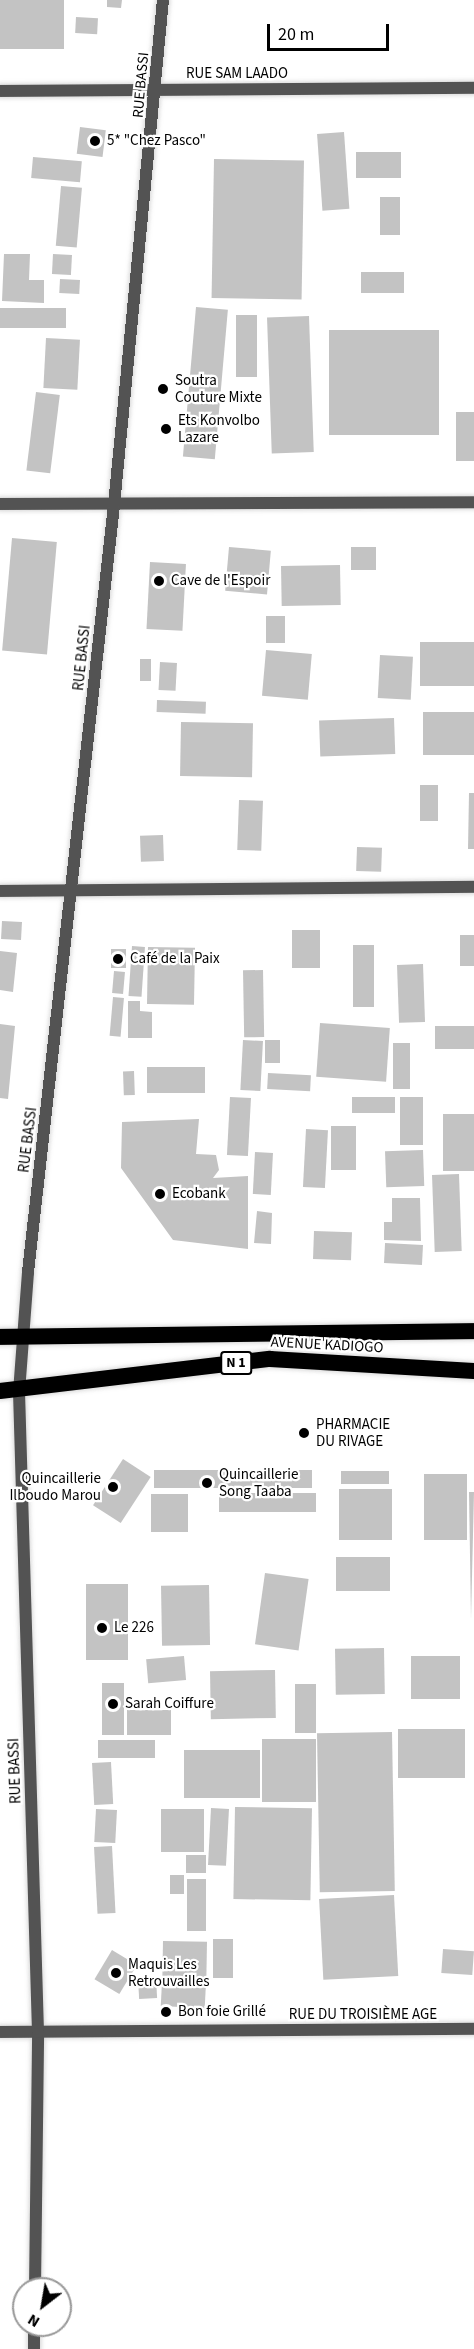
<!DOCTYPE html>
<html>
<head>
<meta charset="utf-8">
<style>
	body { margin:0 }
	#map { position:relative; width:474px; height:2349px; overflow:hidden; background:#fff; font-family:"Source Sans 3",sans-serif }
	div>[style] { position:absolute }
	.building>* { inset:0; background:#c3c3c3; transform-origin:0 0 }
	.roads { filter:drop-shadow(0 0 2px #dbdbdb) drop-shadow(0 0 2px #dbdbdb) }
	.minor>* { height:12px; margin:-6px; padding:0 6px; transform-origin:6px; border-radius:6px; background:#535353 }
	.trunk>* { height:16px; margin:-8px; padding:0 8px; transform-origin:8px; border-radius:8px; background:#000 }
	.dots>* { width:16px; height:16px; translate:-50% -50%; box-sizing:border-box; border:3px solid #fff; border-radius:50% }
	span { translate:-50% -50%; white-space:nowrap; text-align:center; line-height:1.15; -webkit-text-stroke:4.5px #fff; paint-order:stroke }
	.shield-label span { padding:2px 4px; background:#fff; border:2px solid; border-radius:4px; -webkit-text-stroke-width:0 }
	.shield-label { font-size:14px; color:#000; font-weight:700 }
	.street-label { font-size:15px; color:#000 }
	.poi-label { font-size:15px; color:#000 }
	.left { translate:0 -50%; text-align:left }
	.right { translate:-100% -50%; text-align:right }
	.north { position:absolute; left:12px; top:2277px; width:60px; height:60px; box-sizing:border-box; background:#fff; border:2px solid #999; border-radius:50%; rotate:211deg; font-size:16px; font-weight:700; line-height:24px; text-align:center; color:#000 }
	.north::after { content:''; display:block; margin:auto; width:21px; height:27px; background:#000; clip-path:polygon(50% 0,100% 100%,50% 72%,0 100%) }
	.scale { position:absolute; left:267px; top:24px; width:122px; height:27px; box-sizing:border-box; border:3px solid #000; border-top:0; padding-left:8px; font-size:18px; line-height:21px; white-space:nowrap; color:#000; -webkit-text-stroke:4px #fff; paint-order:stroke }
</style>
</head>
<body>
<div id="map">
	<div class="building">
		<i style="left:0;top:0;width:64px;height:49px"></i>
		<i style="clip-path:polygon(107px 0,122px 0,121px 8px,107px 7px)"></i>
		<i style="left:76px;top:17px;width:22px;height:16px;rotate:3deg"></i>
		<i style="left:80px;top:127px;width:26px;height:27px;rotate:7deg"></i>
		<i style="left:344px;top:132px;width:77px;height:27px;rotate:86deg"></i>
		<i style="left:356px;top:152px;width:45px;height:26px"></i>
		<i style="left:33px;top:157px;width:49px;height:21px;rotate:5deg"></i>
		<i style="left:214px;top:159px;width:90px;height:139px;rotate:1deg"></i>
		<i style="left:61px;top:186px;width:21px;height:60px;rotate:5deg"></i>
		<i style="left:380px;top:197px;width:20px;height:38px"></i>
		<i style="clip-path:polygon(4px 254px,30px 254px,29px 280px,44px 280px,44px 303px,2px 301px)"></i>
		<i style="left:53px;top:254px;width:19px;height:20px;rotate:3deg"></i>
		<i style="left:361px;top:272px;width:43px;height:21px"></i>
		<i style="left:60px;top:279px;width:20px;height:14px;rotate:3deg"></i>
		<i style="left:196px;top:307px;width:32px;height:150px;rotate:5deg"></i>
		<i style="left:0;top:308px;width:66px;height:20px"></i>
		<i style="left:236px;top:315px;width:21px;height:62px"></i>
		<i style="left:309px;top:316px;width:136px;height:42px;rotate:88deg"></i>
		<i style="left:329px;top:330px;width:110px;height:105px"></i>
		<i style="left:46px;top:338px;width:34px;height:50px;rotate:3deg"></i>
		<i style="left:36px;top:392px;width:24px;height:79px;rotate:7deg"></i>
		<i style="left:456px;top:412px;width:18px;height:49px"></i>
		<i style="left:12px;top:538px;width:45px;height:113px;rotate:5deg"></i>
		<i style="left:229px;top:547px;width:42px;height:44px;rotate:5deg"></i>
		<i style="left:351px;top:547px;width:25px;height:23px"></i>
		<i style="left:150px;top:562px;width:36px;height:67px;rotate:3deg"></i>
		<i style="left:340px;top:565px;width:40px;height:59px;rotate:89deg"></i>
		<i style="left:266px;top:616px;width:19px;height:27px"></i>
		<i style="left:474px;top:642px;width:44px;height:54px;rotate:90deg"></i>
		<i style="left:266px;top:650px;width:46px;height:46px;rotate:5deg"></i>
		<i style="left:380px;top:655px;width:33px;height:43px;rotate:3deg"></i>
		<i style="left:140px;top:659px;width:11px;height:22px"></i>
		<i style="left:160px;top:662px;width:17px;height:28px;rotate:3deg"></i>
		<i style="left:157px;top:700px;width:49px;height:12px;rotate:2deg"></i>
		<i style="left:423px;top:712px;width:51px;height:43px"></i>
		<i style="left:394px;top:718px;width:36px;height:75px;rotate:88deg"></i>
		<i style="left:181px;top:722px;width:72px;height:54px;rotate:1deg"></i>
		<i style="left:420px;top:785px;width:18px;height:36px"></i>
		<i style="clip-path:polygon(469px 793px,474px 793px,474px 849px,468px 849px)"></i>
		<i style="left:239px;top:800px;width:24px;height:50px;rotate:2deg"></i>
		<i style="left:163px;top:835px;width:26px;height:23px;rotate:88deg"></i>
		<i style="left:357px;top:847px;width:25px;height:24px;rotate:2deg"></i>
		<i style="left:2px;top:921px;width:20px;height:18px;rotate:3deg"></i>
		<i style="left:292px;top:930px;width:28px;height:38px"></i>
		<i style="left:460px;top:935px;width:14px;height:31px"></i>
		<i style="left:353px;top:945px;width:21px;height:62px"></i>
		<i style="left:132px;top:946px;width:13px;height:50px;rotate:4deg"></i>
		<i style="left:148px;top:947px;width:47px;height:57px;rotate:1deg"></i>
		<i style="left:111px;top:949px;width:15px;height:19px"></i>
		<i style="clip-path:polygon(0 951px,17px 953px,13px 992px,0 990px)"></i>
		<i style="left:423px;top:964px;width:58px;height:26px;rotate:88deg"></i>
		<i style="left:263px;top:970px;width:67px;height:20px;rotate:89deg"></i>
		<i style="left:114px;top:971px;width:11px;height:22px;rotate:5deg"></i>
		<i style="left:113px;top:997px;width:11px;height:39px;rotate:5deg"></i>
		<i style="clip-path:polygon(128px 1001px,140px 1001px,140px 1011px,152px 1012px,152px 1038px,128px 1038px)"></i>
		<i style="left:320px;top:1023px;width:70px;height:54px;rotate:4deg"></i>
		<i style="clip-path:polygon(0 1024px,15px 1026px,8px 1099px,0 1098px)"></i>
		<i style="left:474px;top:1026px;width:23px;height:39px;rotate:90deg"></i>
		<i style="left:243px;top:1040px;width:20px;height:50px;rotate:3deg"></i>
		<i style="left:265px;top:1040px;width:15px;height:23px"></i>
		<i style="left:393px;top:1043px;width:17px;height:46px"></i>
		<i style="left:147px;top:1067px;width:58px;height:26px"></i>
		<i style="left:134px;top:1071px;width:24px;height:11px;rotate:88deg"></i>
		<i style="left:268px;top:1073px;width:43px;height:16px;rotate:3deg"></i>
		<i style="left:230px;top:1097px;width:21px;height:58px;rotate:3deg"></i>
		<i style="left:352px;top:1097px;width:43px;height:16px"></i>
		<i style="left:400px;top:1097px;width:23px;height:48px"></i>
		<i style="left:443px;top:1114px;width:31px;height:57px"></i>
		<i style="clip-path:polygon(199px 1119px,196px 1154px,216px 1155px,219px 1170px,213px 1178px,248px 1176px,248px 1249px,173px 1240px,121px 1168px,122px 1122px)"></i>
		<i style="left:331px;top:1126px;width:25px;height:44px"></i>
		<i style="left:306px;top:1129px;width:22px;height:58px;rotate:3deg"></i>
		<i style="left:423px;top:1150px;width:36px;height:38px;rotate:88deg"></i>
		<i style="left:255px;top:1152px;width:18px;height:42px;rotate:3deg"></i>
		<i style="left:459px;top:1174px;width:77px;height:27px;rotate:88deg"></i>
		<i style="clip-path:polygon(392px 1198px,420px 1198px,421px 1241px,384px 1240px,384px 1222px,392px 1222px)"></i>
		<i style="clip-path:polygon(257px 1211px,272px 1213px,271px 1244px,254px 1243px)"></i>
		<i style="left:314px;top:1231px;width:38px;height:28px;rotate:2deg"></i>
		<i style="left:423px;top:1245px;width:20px;height:38px;rotate:93deg"></i>
		<i style="left:123px;top:1459px;width:33px;height:55px;rotate:33deg"></i>
		<i style="left:312px;top:1470px;width:18px;height:158px;rotate:90deg"></i>
		<i style="left:341px;top:1471px;width:48px;height:13px"></i>
		<i style="left:424px;top:1474px;width:43px;height:66px"></i>
		<i style="left:392px;top:1489px;width:51px;height:53px;rotate:90deg"></i>
		<i style="clip-path:polygon(469px 1492px,474px 1492px,471px 1619px)"></i>
		<i style="left:316px;top:1493px;width:19px;height:97px;rotate:90deg"></i>
		<i style="left:151px;top:1494px;width:37px;height:38px"></i>
		<i style="left:336px;top:1557px;width:54px;height:34px"></i>
		<i style="left:265px;top:1573px;width:44px;height:72px;rotate:8deg"></i>
		<i style="left:86px;top:1584px;width:42px;height:76px"></i>
		<i style="left:209px;top:1585px;width:60px;height:48px;rotate:89deg"></i>
		<i style="left:384px;top:1648px;width:46px;height:49px;rotate:89deg"></i>
		<i style="left:184px;top:1656px;width:24px;height:38px;rotate:85deg"></i>
		<i style="left:411px;top:1656px;width:49px;height:43px"></i>
		<i style="left:275px;top:1670px;width:48px;height:65px;rotate:89deg"></i>
		<i style="left:102px;top:1683px;width:22px;height:52px"></i>
		<i style="left:295px;top:1684px;width:21px;height:49px"></i>
		<i style="left:127px;top:1710px;width:44px;height:25px"></i>
		<i style="left:465px;top:1729px;width:49px;height:67px;rotate:90deg"></i>
		<i style="left:392px;top:1732px;width:159px;height:75px;rotate:89deg"></i>
		<i style="left:262px;top:1739px;width:54px;height:63px"></i>
		<i style="left:98px;top:1740px;width:57px;height:18px"></i>
		<i style="left:260px;top:1750px;width:48px;height:76px;rotate:90deg"></i>
		<i style="left:111px;top:1762px;width:42px;height:19px;rotate:87deg"></i>
		<i style="left:235px;top:1807px;width:77px;height:92px;rotate:1deg"></i>
		<i style="left:211px;top:1808px;width:18px;height:57px;rotate:3deg"></i>
		<i style="left:96px;top:1809px;width:21px;height:33px;rotate:3deg"></i>
		<i style="left:161px;top:1809px;width:43px;height:43px"></i>
		<i style="left:112px;top:1846px;width:67px;height:18px;rotate:87deg"></i>
		<i style="left:186px;top:1855px;width:20px;height:18px"></i>
		<i style="left:170px;top:1875px;width:14px;height:19px"></i>
		<i style="left:187px;top:1879px;width:19px;height:52px"></i>
		<i style="left:394px;top:1895px;width:81px;height:75px;rotate:87deg"></i>
		<i style="left:213px;top:1939px;width:20px;height:39px"></i>
		<i style="left:163px;top:1941px;width:44px;height:36px;rotate:1deg"></i>
		<i style="left:443px;top:1949px;width:31px;height:24px;rotate:4deg"></i>
		<i style="left:112px;top:1950px;width:29px;height:34px;rotate:31deg"></i>
		<i style="left:156px;top:1977px;width:21px;height:18px;rotate:87deg"></i>
		<i style="left:162px;top:1982px;width:44px;height:24px;rotate:3deg"></i>
	</div>
	<div class="roads">
		<div class="minor">
			<i style="left:0;top:91px;width:474px;rotate:-0.4deg"></i>
			<i style="left:0;top:504px;width:474px;rotate:-0.2deg"></i>
			<i style="left:0;top:891px;width:474px;rotate:-0.5deg"></i>
			<i style="left:0;top:2032px;width:474px;rotate:-0.4deg"></i>
			<i style="left:35px;top:2289px;width:257px;rotate:-89.3deg"></i>
			<i style="left:38px;top:2032px;width:640px;rotate:-91.7deg"></i>
			<i style="left:19px;top:1392px;width:120px;rotate:-85.7deg"></i>
			<i style="left:28px;top:1272px;width:772px;rotate:-83.6deg"></i>
			<i style="left:114px;top:505px;width:507px;rotate:-84.46deg"></i>
			<i style="left:34px;top:2349px;width:24px;rotate:-90deg"></i>
		</div>
		<div class="trunk">
			<i style="left:0;top:1337px;width:474px;rotate:-0.7deg"></i>
			<i style="left:0;top:1391px;width:272px;rotate:-6.8deg"></i>
			<i style="left:270px;top:1359px;width:204px;rotate:3.4deg"></i>
		</div>
	</div>
	<div class="dots">
		<i style="left:95px;top:141px;background:#000"></i>
		<i style="left:163px;top:389px;background:#000"></i>
		<i style="left:166px;top:429px;background:#000"></i>
		<i style="left:159px;top:581px;background:#000"></i>
		<i style="left:118px;top:959px;background:#000"></i>
		<i style="left:160px;top:1194px;background:#000"></i>
		<i style="left:304px;top:1433px;background:#000"></i>
		<i style="left:207px;top:1483px;background:#000"></i>
		<i style="left:113px;top:1487px;background:#000"></i>
		<i style="left:102px;top:1628px;background:#000"></i>
		<i style="left:113px;top:1704px;background:#000"></i>
		<i style="left:116px;top:1973px;background:#000"></i>
		<i style="left:166px;top:2012px;background:#000"></i>
	</div>
	<div class="shield-label">
		<span style="left:236px;top:1363px">N 1</span>
	</div>
	<div class="street-label">
		<span style="left:237px;top:74px">RUE SAM LAADO</span>
		<span style="left:141px;top:85px;rotate:-85deg">RUE BASSI</span>
		<span style="left:82px;top:658px;rotate:-84deg">RUE BASSI</span>
		<span style="left:28px;top:1140px;rotate:-83deg">RUE BASSI</span>
		<span style="left:327px;top:1345px;rotate:3deg">AVENUE KADIOGO</span>
		<span style="left:15px;top:1771px;rotate:-92deg">RUE BASSI</span>
		<span style="left:363px;top:2015px">RUE DU TROISIÈME AGE</span>
	</div>
	<div class="poi-label">
		<span class="left" style="left:107px;top:141px">5* "Chez Pasco"</span>
		<span class="left" style="left:175px;top:389px">Soutra<br>Couture Mixte</span>
		<span class="left" style="left:178px;top:429px">Ets Konvolbo<br>Lazare</span>
		<span class="left" style="left:171px;top:581px">Cave de l'Espoir</span>
		<span class="left" style="left:130px;top:959px">Café de la Paix</span>
		<span class="left" style="left:172px;top:1194px">Ecobank</span>
		<span class="left" style="left:316px;top:1433px">PHARMACIE<br>DU RIVAGE</span>
		<span class="left" style="left:219px;top:1483px">Quincaillerie<br>Song Taaba</span>
		<span class="right" style="left:101px;top:1487px">Quincaillerie<br>Ilboudo Marou</span>
		<span class="left" style="left:114px;top:1628px">Le 226</span>
		<span class="left" style="left:125px;top:1704px">Sarah Coiffure</span>
		<span class="left" style="left:128px;top:1973px">Maquis Les<br>Retrouvailles</span>
		<span class="left" style="left:178px;top:2012px">Bon foie Grillé</span>
	</div>
	<div class="north">N</div>
	<div class="scale">20 m</div>
</div>
</body>
</html>
